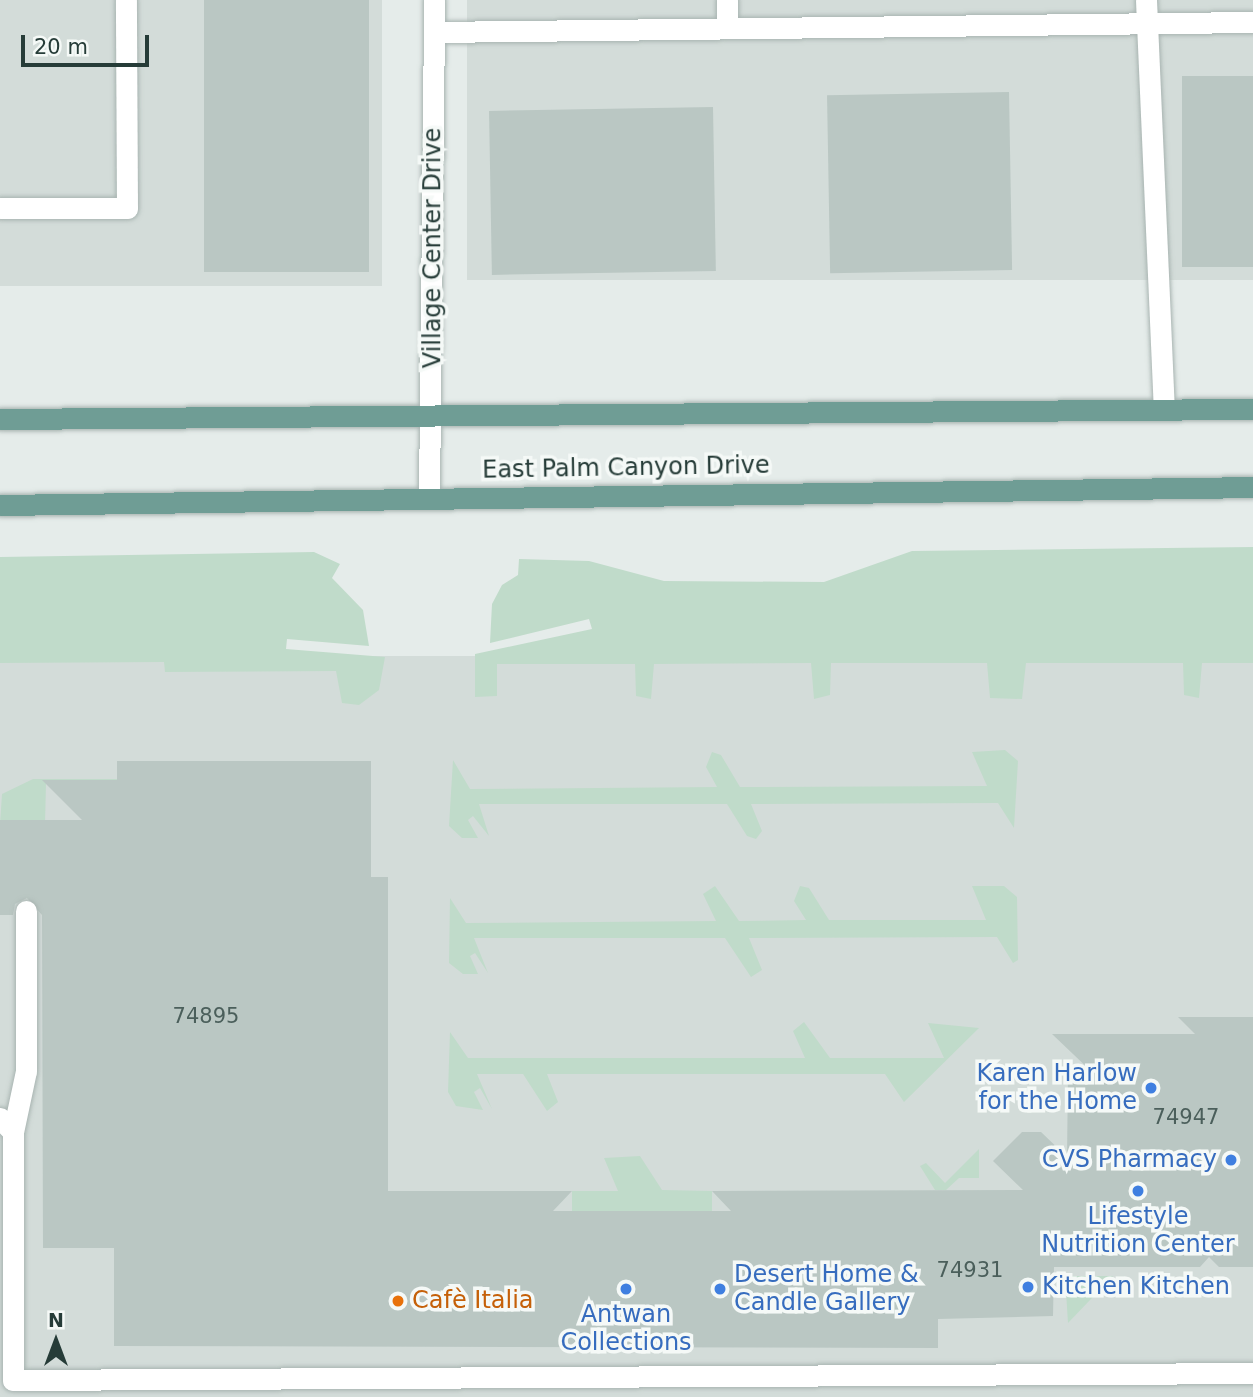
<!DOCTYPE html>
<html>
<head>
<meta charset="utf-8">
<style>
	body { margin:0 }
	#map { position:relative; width:1253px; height:1397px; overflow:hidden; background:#e5ecea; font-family:"DejaVu Sans",sans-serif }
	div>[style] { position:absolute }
	.built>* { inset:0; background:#d3dcd9; transform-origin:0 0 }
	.green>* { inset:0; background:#c0dbca }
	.building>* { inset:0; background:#bac7c3; transform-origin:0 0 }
	.roads { filter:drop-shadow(0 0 2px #a8b4b1) drop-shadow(0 0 2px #a8b4b1) }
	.minor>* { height:21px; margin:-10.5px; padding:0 10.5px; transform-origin:10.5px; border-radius:10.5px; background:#fff }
	.major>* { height:21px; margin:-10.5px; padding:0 10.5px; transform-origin:10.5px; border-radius:10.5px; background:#6f9d95 }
	.dots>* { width:19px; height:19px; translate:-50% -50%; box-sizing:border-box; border:4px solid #f5f9f7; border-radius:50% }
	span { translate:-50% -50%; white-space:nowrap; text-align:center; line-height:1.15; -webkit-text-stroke:7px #f5f9f7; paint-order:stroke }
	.number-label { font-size:21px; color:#4b5f5b }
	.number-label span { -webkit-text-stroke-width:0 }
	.street-label { font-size:24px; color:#263c38 }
	.shop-label { font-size:24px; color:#366cbe }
	.right { translate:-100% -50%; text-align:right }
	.left { translate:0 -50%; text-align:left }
	.food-label { font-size:24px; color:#c56008 }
	.north { position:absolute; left:21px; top:1306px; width:70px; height:70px; -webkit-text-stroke:5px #f5f9f7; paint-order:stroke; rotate:0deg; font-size:19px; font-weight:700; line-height:28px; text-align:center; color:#263c38 }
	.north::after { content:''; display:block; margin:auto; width:24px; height:32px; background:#263c38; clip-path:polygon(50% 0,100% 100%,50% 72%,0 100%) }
	.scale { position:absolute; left:21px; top:35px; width:128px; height:32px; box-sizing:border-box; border:4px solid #263c38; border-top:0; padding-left:9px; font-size:21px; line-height:24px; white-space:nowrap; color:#263c38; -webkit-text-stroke:5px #f5f9f7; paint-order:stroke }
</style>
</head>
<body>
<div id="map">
	<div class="built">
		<i style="left:0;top:0;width:382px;height:286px"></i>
		<i style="left:467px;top:0;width:786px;height:280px"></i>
		<i style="left:1253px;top:656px;width:741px;height:1253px;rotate:90deg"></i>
	</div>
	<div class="green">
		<i style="clip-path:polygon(1253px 547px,1253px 663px,1202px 663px,1199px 698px,1184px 695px,1183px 663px,1026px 663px,1022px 699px,990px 698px,987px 663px,831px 663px,830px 695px,814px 699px,811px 663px,654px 664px,651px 699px,636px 696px,635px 664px,497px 664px,497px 696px,475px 697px,475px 654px,592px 629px,589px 619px,490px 643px,492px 604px,502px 585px,518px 575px,519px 559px,589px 561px,664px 581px,824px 582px,912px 551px)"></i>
		<i style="clip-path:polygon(314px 552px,340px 564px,332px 578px,363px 610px,369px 646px,287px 639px,286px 649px,385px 657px,379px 690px,359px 705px,342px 703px,336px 671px,165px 672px,164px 662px,0 663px,0 557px)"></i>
		<i style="clip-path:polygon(1005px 750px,1018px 761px,1014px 828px,998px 803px,751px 804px,762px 831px,756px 839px,747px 836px,727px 804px,479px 804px,489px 836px,473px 816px,468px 820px,478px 838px,462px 838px,449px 826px,453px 760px,470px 789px,717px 787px,706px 767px,712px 752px,721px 755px,740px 787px,987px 786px,972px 752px)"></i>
		<i style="clip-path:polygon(33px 779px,359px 779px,359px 784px,46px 784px,45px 824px,0 824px,2px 794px)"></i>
		<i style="clip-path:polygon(715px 886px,739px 921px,806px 920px,794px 901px,800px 886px,809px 888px,829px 920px,986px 920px,972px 886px,1004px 886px,1017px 897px,1018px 960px,1013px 963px,997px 937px,749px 938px,762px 970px,751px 977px,725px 938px,474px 938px,488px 973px,475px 953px,470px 956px,478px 974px,463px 974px,449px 963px,450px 898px,466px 923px,716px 921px,703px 894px)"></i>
		<i style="clip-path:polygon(804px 1022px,830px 1058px,944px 1058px,928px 1023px,979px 1028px,904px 1102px,885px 1074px,547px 1074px,558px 1102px,547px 1111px,523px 1074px,477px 1074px,492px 1109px,480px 1088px,474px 1092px,483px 1110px,456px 1106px,448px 1092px,450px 1032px,468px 1058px,805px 1058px,793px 1031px)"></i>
		<i style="clip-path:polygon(979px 1149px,979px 1178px,959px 1178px,946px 1190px,935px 1190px,920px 1166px,926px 1163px,945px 1183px)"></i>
		<i style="clip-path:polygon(640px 1156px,662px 1190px,712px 1191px,712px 1211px,572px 1211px,572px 1191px,618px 1191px,604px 1158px)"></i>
		<i style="clip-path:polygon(1065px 1276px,1113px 1276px,1068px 1323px)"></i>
	</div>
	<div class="building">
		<i style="left:204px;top:0;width:165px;height:272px"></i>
		<i style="left:1253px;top:76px;width:191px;height:71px;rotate:90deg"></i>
		<i style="left:1009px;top:92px;width:178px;height:182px;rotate:89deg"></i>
		<i style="left:713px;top:107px;width:164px;height:224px;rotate:89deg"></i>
		<i style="clip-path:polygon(117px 761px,371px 761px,371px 877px,388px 877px,388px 1191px,572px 1191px,553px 1211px,731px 1211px,712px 1191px,1023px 1190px,993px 1161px,1022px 1132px,1041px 1132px,1067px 1157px,1068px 1074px,1094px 1074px,1052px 1034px,1195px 1034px,1178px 1017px,1253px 1017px,1253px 1267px,1219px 1267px,1209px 1257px,1200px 1267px,1054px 1267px,1053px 1316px,938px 1319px,938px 1348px,114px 1346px,114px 1248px,43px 1248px,42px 915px,27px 898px,15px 904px,13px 915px,0 915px,0 820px,82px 820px,42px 780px,117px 780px)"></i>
	</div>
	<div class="roads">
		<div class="minor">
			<i style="left:1146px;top:0;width:410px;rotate:87.5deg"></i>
			<i style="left:727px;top:28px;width:28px;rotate:-90deg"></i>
			<i style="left:434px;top:32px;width:819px;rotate:-0.7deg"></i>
			<i style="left:0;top:208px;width:127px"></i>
			<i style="left:127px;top:208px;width:208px;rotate:-90.3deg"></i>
			<i style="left:429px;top:497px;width:497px;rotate:-89.4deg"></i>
			<i style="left:0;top:1118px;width:19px;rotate:47deg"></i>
			<i style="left:13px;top:1132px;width:248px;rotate:90deg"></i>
			<i style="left:13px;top:1380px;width:1240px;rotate:-0.32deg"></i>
			<i style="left:13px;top:1132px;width:62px;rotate:-78deg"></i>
			<i style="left:26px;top:1071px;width:160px;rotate:-90deg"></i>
		</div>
		<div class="major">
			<i style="left:0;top:419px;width:1253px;rotate:-0.46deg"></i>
			<i style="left:0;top:505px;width:1253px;rotate:-0.82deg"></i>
		</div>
	</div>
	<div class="dots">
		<i style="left:1151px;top:1088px;background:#3f7fe0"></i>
		<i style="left:1231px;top:1160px;background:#3f7fe0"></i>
		<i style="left:1138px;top:1191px;background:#3f7fe0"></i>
		<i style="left:1028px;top:1287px;background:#3f7fe0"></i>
		<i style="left:626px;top:1289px;background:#3f7fe0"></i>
		<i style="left:720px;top:1289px;background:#3f7fe0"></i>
		<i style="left:398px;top:1301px;background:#e8710a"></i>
	</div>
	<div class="number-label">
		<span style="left:206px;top:1016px">74895</span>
		<span style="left:1186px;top:1117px">74947</span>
		<span style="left:970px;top:1270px">74931</span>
	</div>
	<div class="street-label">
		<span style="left:433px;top:248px;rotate:-90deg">Village Center Drive</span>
		<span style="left:626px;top:468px;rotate:-1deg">East Palm Canyon Drive</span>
	</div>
	<div class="shop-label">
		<span class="right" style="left:1137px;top:1088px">Karen Harlow<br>for the Home</span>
		<span class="right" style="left:1217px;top:1160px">CVS Pharmacy</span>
		<span style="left:1138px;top:1231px">Lifestyle<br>Nutrition Center</span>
		<span class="left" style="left:734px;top:1289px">Desert Home &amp;<br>Candle Gallery</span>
		<span class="left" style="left:1042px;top:1287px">Kitchen Kitchen</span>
		<span style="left:626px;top:1329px">Antwan<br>Collections</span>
	</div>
	<div class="food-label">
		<span class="left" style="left:412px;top:1301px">Cafè Italia</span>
	</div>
	<div class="north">N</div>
	<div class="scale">20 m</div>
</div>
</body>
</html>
